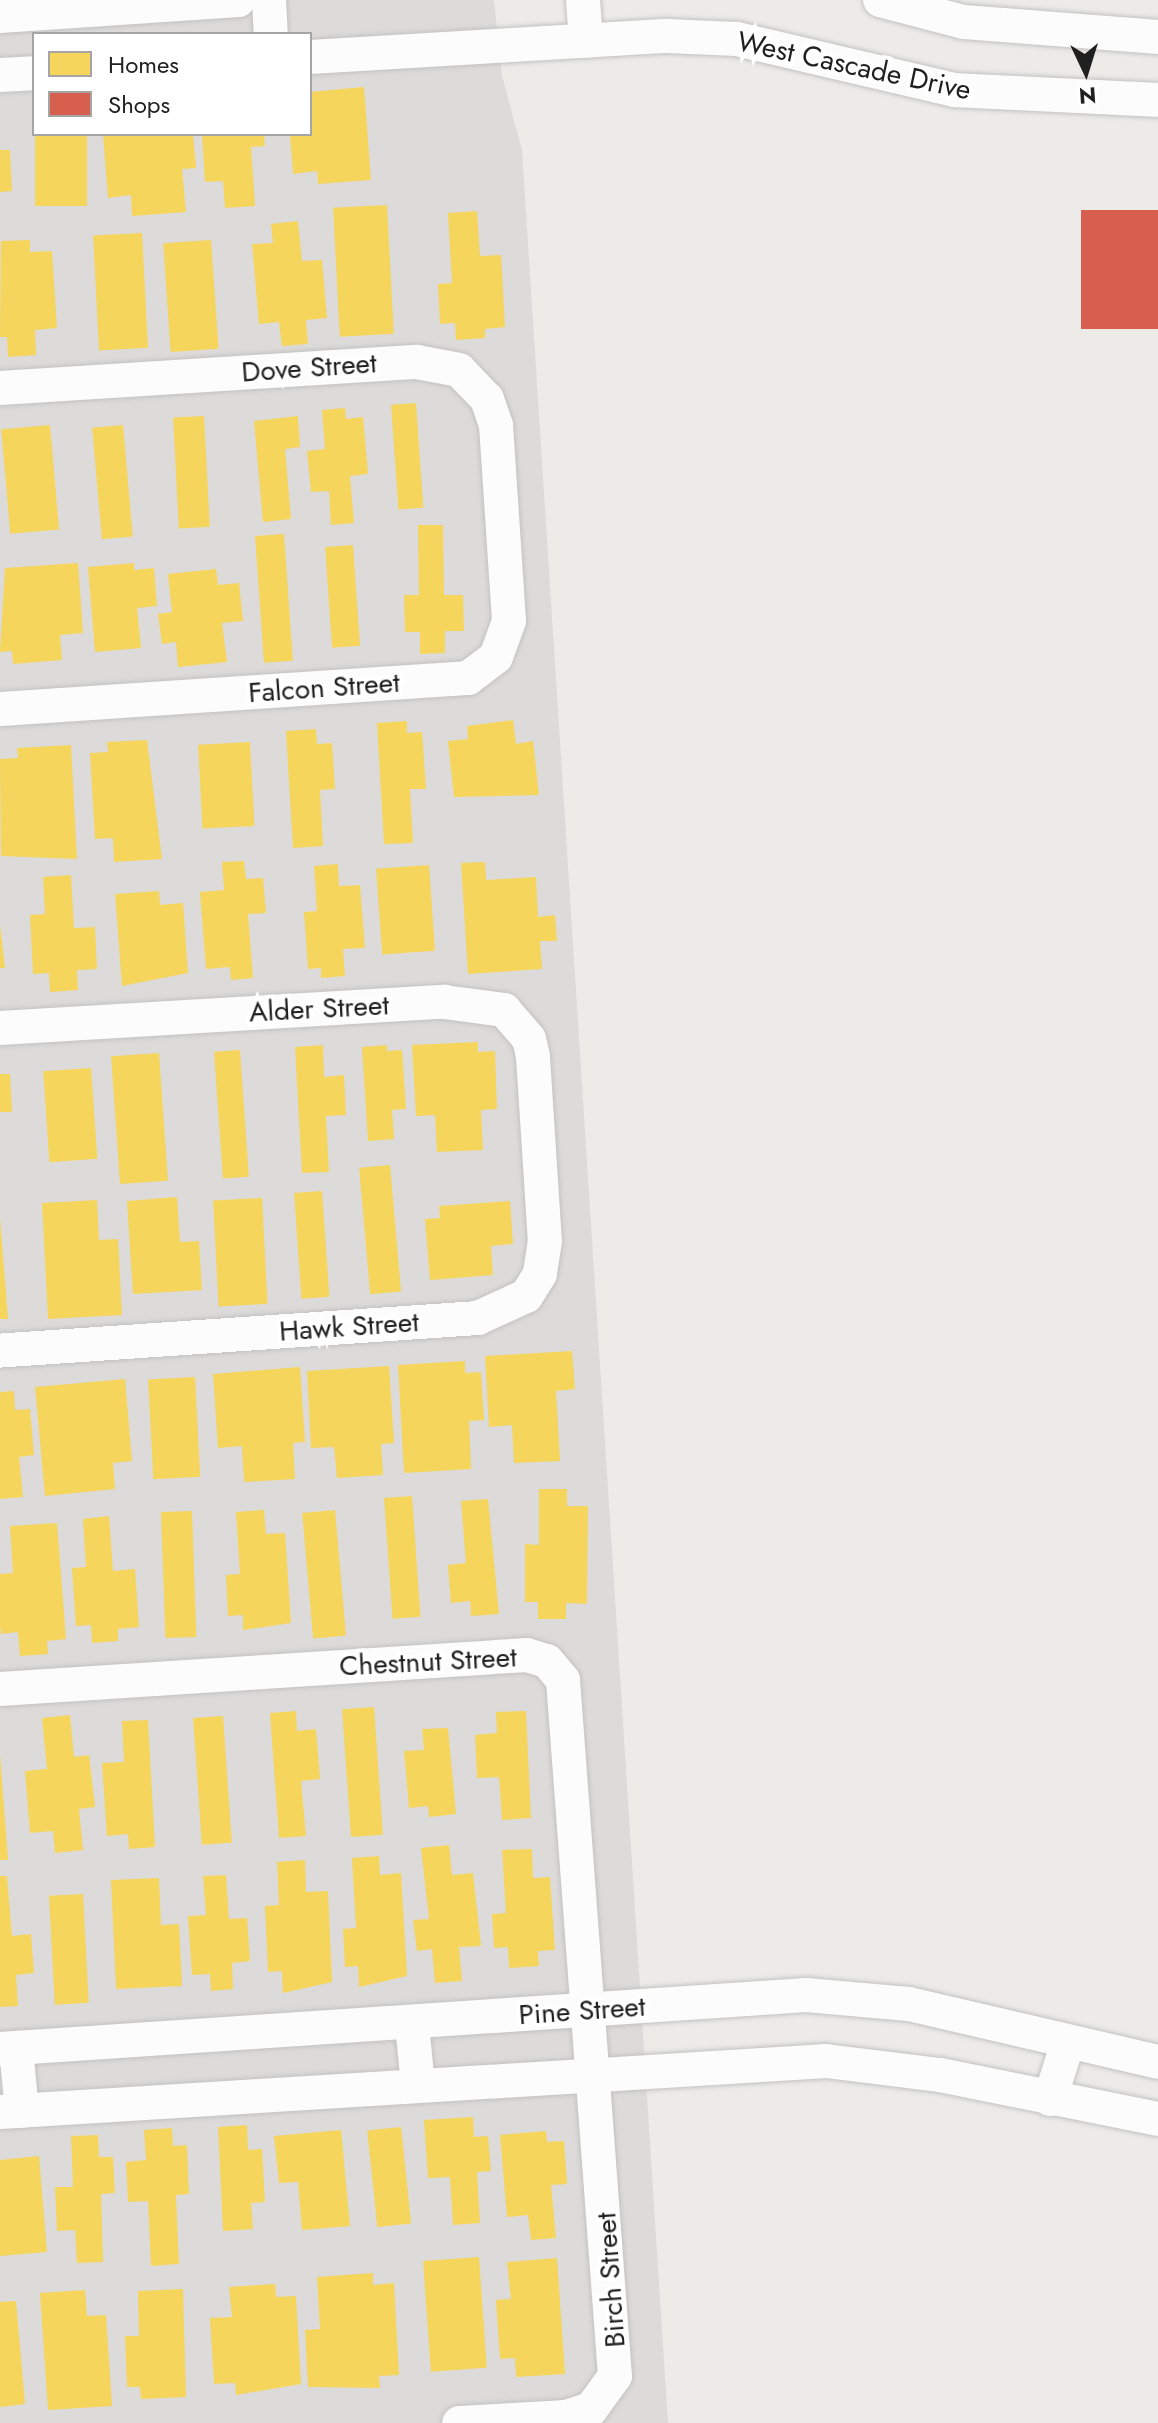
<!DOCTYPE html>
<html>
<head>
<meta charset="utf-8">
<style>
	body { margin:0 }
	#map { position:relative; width:1158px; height:2423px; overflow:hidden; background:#edebe8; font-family:Jost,sans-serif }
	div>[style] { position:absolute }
	.residential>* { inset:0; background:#dcdbd9 }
	.homes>* { inset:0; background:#f6d55c; transform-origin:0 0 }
	.shops>* { inset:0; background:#d6604d; transform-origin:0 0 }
	.roads { filter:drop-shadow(0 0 2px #c3c2c0) drop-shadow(0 0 2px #c3c2c0) }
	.street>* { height:34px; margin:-17px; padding:0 17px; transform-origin:17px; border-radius:17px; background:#fcfcfc }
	span { translate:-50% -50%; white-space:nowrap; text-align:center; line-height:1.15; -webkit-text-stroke:8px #fff; paint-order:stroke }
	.street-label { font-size:28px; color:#1f1f1f }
	.legend { position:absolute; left:32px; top:32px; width:280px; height:104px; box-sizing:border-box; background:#fff; border:2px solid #a5a5a5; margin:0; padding:10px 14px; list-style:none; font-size:24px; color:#1f1f1f }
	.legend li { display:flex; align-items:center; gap:16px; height:40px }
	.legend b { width:40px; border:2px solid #a5a5a5 }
	.north { position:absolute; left:1046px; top:32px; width:80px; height:80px; -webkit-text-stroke:6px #fff; paint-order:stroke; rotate:176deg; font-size:22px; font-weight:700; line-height:32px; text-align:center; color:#1f1f1f }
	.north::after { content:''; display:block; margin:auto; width:28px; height:36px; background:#1f1f1f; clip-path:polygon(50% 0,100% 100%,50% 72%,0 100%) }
</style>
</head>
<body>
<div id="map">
	<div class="residential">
		<i style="clip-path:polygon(evenodd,0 0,494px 0,502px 76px,522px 150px,668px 2423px,0 2423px,0 0,34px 34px,310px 34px,310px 134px,34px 134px,34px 34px)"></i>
	</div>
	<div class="homes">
		<i style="clip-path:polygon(364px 87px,371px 180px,318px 184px,317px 171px,293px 174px,290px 134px,310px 134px,310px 92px)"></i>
		<i style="left:35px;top:134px;width:52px;height:72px"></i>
		<i style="clip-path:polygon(103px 134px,193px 134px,196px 168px,182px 169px,186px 212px,132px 216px,131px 195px,108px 198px)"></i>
		<i style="clip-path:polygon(202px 134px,264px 134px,265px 146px,251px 147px,255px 206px,225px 208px,223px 181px,205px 182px)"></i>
		<i style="clip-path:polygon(0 150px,10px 150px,12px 191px,0 192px)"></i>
		<i style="left:387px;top:205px;width:129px;height:54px;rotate:87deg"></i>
		<i style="clip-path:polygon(477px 211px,480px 256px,501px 255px,505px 327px,485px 329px,485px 338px,456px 340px,455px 323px,440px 324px,438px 284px,452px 283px,448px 213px)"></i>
		<i style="clip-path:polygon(298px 221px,302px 261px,322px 260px,327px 318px,306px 320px,308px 344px,282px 346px,279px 322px,259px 324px,252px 244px,273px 243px,271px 224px)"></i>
		<i style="left:142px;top:233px;width:115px;height:49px;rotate:87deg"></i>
		<i style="clip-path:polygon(30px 240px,30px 252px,52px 251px,57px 328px,35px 330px,36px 355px,8px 357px,7px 337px,0 337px,1px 241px)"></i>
		<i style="left:211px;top:240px;width:109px;height:48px;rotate:86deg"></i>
		<i style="left:416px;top:403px;width:105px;height:25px;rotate:86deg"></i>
		<i style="clip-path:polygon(345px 408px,346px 419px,363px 417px,368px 474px,350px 476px,354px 523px,331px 525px,329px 491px,311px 492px,307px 451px,325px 449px,322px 410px)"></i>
		<i style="left:204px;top:416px;width:111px;height:31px;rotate:87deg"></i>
		<i style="clip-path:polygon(298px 416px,300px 447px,285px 449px,291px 519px,263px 522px,254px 421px)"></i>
		<i style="left:50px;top:425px;width:105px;height:49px;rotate:85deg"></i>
		<i style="left:123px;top:425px;width:112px;height:31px;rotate:85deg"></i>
		<i style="clip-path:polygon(418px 525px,443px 525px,444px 595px,463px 595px,464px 631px,445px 631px,445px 653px,420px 654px,420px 632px,405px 632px,404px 595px,419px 595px)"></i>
		<i style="left:284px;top:534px;width:127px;height:29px;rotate:86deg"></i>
		<i style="left:353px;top:545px;width:101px;height:28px;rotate:86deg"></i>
		<i style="clip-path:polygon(78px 563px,83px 633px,60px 635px,62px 660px,13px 664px,12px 651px,0 652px,5px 568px)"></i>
		<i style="clip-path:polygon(134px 563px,134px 570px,154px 568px,157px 606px,137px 608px,141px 648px,95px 652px,88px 567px)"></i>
		<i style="clip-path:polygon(216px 569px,218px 585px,239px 583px,243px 621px,222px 623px,227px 662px,178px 667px,176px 642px,162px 644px,158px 614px,172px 612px,168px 574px)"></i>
		<i style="clip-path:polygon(513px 720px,516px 744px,533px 741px,539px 795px,454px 797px,448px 741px,468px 739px,467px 726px)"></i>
		<i style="clip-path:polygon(407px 721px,407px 733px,422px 732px,426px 789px,410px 789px,413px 843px,384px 844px,377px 723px)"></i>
		<i style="clip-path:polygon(316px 729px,317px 744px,332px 743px,335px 789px,320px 790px,323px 846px,293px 848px,286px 731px)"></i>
		<i style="clip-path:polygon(147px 740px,162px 859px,114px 862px,113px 838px,95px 839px,90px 753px,108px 752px,107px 742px)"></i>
		<i style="left:250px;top:742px;width:84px;height:52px;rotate:87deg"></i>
		<i style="clip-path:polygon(71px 745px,77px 859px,1px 856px,0 759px,18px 758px,17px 748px)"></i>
		<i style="clip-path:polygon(244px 861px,246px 879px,263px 878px,266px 913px,248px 914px,253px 978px,231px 980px,230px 967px,206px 969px,200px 892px,224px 890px,222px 862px)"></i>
		<i style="clip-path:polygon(485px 862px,486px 880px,536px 877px,538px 917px,555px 915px,557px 941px,540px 941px,542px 969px,468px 974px,461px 863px)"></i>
		<i style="clip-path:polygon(338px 864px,339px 886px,360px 885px,365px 948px,343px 949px,345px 976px,321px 978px,321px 968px,308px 969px,304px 912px,317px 911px,314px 866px)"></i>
		<i style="left:429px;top:865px;width:86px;height:53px;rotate:86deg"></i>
		<i style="clip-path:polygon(71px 875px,74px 928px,95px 927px,97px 969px,77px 970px,78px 990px,50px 992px,49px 973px,33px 974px,30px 915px,45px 914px,43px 877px)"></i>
		<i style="clip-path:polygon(159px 891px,160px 905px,183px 903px,188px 973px,122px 986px,115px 894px)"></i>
		<i style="clip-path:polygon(0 925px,5px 968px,0 968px)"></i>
		<i style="clip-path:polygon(478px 1042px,478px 1052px,495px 1051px,497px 1109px,481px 1110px,483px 1150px,437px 1152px,435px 1115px,416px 1116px,412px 1045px)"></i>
		<i style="clip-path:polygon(323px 1045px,324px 1077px,344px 1075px,346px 1115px,326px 1116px,329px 1172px,302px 1173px,295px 1047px)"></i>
		<i style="clip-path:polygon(387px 1045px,387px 1051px,402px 1050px,406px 1109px,392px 1110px,394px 1139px,368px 1141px,362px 1047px)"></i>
		<i style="left:240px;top:1050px;width:127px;height:26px;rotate:86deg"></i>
		<i style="left:159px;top:1053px;width:128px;height:48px;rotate:86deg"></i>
		<i style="left:91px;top:1068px;width:91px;height:48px;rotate:86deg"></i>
		<i style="clip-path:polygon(0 1074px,10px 1074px,12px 1112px,0 1112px)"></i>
		<i style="left:390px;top:1165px;width:127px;height:31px;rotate:85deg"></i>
		<i style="left:322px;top:1191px;width:106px;height:28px;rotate:86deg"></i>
		<i style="clip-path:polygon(177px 1197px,180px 1242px,199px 1241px,202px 1290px,133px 1294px,127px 1201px)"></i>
		<i style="left:262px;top:1198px;width:106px;height:49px;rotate:87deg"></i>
		<i style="clip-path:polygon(97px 1200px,99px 1240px,118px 1239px,122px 1315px,48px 1319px,42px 1203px)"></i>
		<i style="clip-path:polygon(510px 1201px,513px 1244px,491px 1246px,493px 1275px,430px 1280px,425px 1219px,440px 1218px,439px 1206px)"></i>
		<i style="clip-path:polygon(0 1218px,8px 1319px,0 1319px)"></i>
		<i style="clip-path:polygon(572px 1351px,575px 1389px,556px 1391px,560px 1461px,514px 1463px,512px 1425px,489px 1427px,485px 1356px)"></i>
		<i style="clip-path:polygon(465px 1361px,465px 1373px,481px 1372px,484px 1420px,469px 1421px,471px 1469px,404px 1473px,398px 1365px)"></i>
		<i style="clip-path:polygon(389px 1366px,394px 1443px,381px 1444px,383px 1475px,337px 1478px,334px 1447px,311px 1448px,307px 1371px)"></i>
		<i style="clip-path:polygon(300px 1367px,305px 1442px,293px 1443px,295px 1479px,244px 1482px,242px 1446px,218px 1448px,213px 1374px)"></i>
		<i style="left:195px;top:1377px;width:100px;height:47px;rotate:87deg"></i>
		<i style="clip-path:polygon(125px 1379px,132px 1461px,113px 1463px,115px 1489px,45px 1496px,35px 1387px)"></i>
		<i style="clip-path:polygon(14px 1391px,15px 1410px,30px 1409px,34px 1455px,19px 1457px,23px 1497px,0 1499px,0 1392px)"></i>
		<i style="clip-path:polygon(539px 1489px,567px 1489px,567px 1506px,588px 1506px,587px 1604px,566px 1603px,566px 1619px,538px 1619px,538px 1602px,525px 1602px,525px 1544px,539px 1545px)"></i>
		<i style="left:412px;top:1496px;width:121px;height:28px;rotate:86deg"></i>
		<i style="clip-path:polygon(488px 1499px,499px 1614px,471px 1616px,470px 1601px,451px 1603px,448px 1565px,466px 1563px,461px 1501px)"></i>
		<i style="clip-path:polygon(264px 1510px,266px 1534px,285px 1533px,291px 1623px,243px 1630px,243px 1615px,228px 1616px,226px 1575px,240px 1574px,236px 1512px)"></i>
		<i style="left:335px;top:1510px;width:126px;height:33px;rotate:85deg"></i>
		<i style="left:192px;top:1511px;width:126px;height:31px;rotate:88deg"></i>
		<i style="clip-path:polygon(109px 1516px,113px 1571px,135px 1569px,139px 1627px,118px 1629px,118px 1641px,92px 1643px,91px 1625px,76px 1626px,72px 1568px,86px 1567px,83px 1519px)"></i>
		<i style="clip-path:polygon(57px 1523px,66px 1639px,47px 1641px,48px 1654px,20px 1656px,18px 1632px,1px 1634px,0 1625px,0 1574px,13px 1573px,10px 1526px)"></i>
		<i style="left:374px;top:1707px;width:128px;height:32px;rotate:86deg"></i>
		<i style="clip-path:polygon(296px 1711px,297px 1731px,316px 1729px,320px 1779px,301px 1781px,306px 1836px,279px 1838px,270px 1713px)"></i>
		<i style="clip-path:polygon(526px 1711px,531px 1818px,502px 1820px,499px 1777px,477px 1778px,475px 1735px,497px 1733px,496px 1712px)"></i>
		<i style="clip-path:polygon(70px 1715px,74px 1757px,89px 1755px,95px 1807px,79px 1809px,83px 1850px,55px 1853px,53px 1831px,30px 1833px,25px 1771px,47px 1769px,42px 1718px)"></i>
		<i style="left:223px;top:1716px;width:127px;height:30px;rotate:86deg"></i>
		<i style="clip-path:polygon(148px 1720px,155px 1847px,129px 1849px,128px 1834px,107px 1836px,102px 1763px,124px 1762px,122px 1721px)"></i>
		<i style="clip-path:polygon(448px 1728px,456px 1814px,429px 1817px,428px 1806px,409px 1808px,404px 1751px,424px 1750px,422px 1729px)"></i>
		<i style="clip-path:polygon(0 1754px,8px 1860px,0 1860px)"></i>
		<i style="clip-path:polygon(449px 1845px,452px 1875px,473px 1873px,481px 1946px,459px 1947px,462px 1981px,435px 1983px,432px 1949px,417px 1951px,413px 1920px,429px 1919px,421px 1848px)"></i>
		<i style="clip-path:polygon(532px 1849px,533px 1878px,550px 1877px,555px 1950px,538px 1951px,539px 1966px,509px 1968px,508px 1947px,494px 1948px,492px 1914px,506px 1913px,502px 1850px)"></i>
		<i style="clip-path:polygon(379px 1856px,380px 1875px,401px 1873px,407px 1976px,359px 1987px,358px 1966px,345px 1967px,343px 1929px,356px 1928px,352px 1858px)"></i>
		<i style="clip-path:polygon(305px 1860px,306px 1892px,328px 1891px,332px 1982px,283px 1993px,282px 1971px,268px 1972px,265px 1906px,279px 1905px,277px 1862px)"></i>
		<i style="clip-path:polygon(226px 1875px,229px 1919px,247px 1918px,250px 1961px,232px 1963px,233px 1989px,211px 1991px,210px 1974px,192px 1975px,188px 1916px,206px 1915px,203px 1876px)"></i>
		<i style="clip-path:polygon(0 1876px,7px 1876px,12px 1936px,31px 1934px,34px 1973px,16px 1975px,18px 2006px,0 2007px)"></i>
		<i style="clip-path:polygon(159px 1878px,161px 1925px,179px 1924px,182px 1986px,116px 1989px,111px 1880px)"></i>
		<i style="left:83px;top:1894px;width:109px;height:34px;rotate:87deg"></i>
		<i style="clip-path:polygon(473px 2117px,474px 2137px,488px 2136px,491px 2171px,477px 2172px,480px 2223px,453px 2225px,450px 2177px,428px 2178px,424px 2120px)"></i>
		<i style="clip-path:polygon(247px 2125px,248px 2150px,262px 2149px,265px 2202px,251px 2203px,253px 2229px,223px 2231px,218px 2127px)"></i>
		<i style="left:401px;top:2127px;width:97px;height:34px;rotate:84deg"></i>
		<i style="clip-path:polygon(172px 2128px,173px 2146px,187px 2145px,189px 2194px,176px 2195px,179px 2264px,151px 2266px,148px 2201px,128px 2202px,126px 2162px,146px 2160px,144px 2130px)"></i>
		<i style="clip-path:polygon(341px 2130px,350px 2226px,302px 2230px,298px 2182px,279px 2183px,274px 2136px)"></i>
		<i style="clip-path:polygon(546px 2131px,547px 2142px,564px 2141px,567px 2184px,551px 2185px,556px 2238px,531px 2240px,528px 2215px,507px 2217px,500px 2135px)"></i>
		<i style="clip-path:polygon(98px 2135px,99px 2157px,113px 2157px,115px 2193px,101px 2194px,103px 2262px,77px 2263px,75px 2230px,57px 2231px,55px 2187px,73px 2187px,71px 2136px)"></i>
		<i style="clip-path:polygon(39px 2156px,47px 2252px,0 2256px,0 2160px)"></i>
		<i style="left:479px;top:2257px;width:111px;height:56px;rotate:86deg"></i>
		<i style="clip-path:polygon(557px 2258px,565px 2374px,516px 2377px,515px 2358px,500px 2359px,496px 2300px,511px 2299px,507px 2262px)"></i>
		<i style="clip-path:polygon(373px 2273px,373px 2285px,394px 2283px,399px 2375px,379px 2376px,380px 2388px,308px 2387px,305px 2330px,320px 2329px,317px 2277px)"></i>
		<i style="clip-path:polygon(275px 2284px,276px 2297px,296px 2296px,301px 2384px,236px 2395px,235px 2383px,214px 2384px,210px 2318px,232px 2317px,229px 2287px)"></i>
		<i style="clip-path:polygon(183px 2289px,186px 2397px,141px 2399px,140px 2387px,127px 2387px,125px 2336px,139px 2336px,138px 2291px)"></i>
		<i style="clip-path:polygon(85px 2290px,87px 2316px,106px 2315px,112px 2406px,48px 2410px,40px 2293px)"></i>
		<i style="clip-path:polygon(16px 2301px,25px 2404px,0 2407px,0 2302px)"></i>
	</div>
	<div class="shops">
		<i style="left:1158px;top:210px;width:119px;height:77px;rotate:90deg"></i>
	</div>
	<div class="roads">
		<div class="street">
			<i style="left:269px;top:0;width:34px;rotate:87deg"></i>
			<i style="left:583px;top:0;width:41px;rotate:85.8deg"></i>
			<i style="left:880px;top:0;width:87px;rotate:14.7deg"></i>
			<i style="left:964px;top:22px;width:195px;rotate:4.4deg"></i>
			<i style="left:0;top:16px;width:239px;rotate:-3.8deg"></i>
			<i style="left:310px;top:57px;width:358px;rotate:-3.4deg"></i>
			<i style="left:667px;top:36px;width:70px;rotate:2.5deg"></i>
			<i style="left:737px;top:39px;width:224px;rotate:13.2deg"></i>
			<i style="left:955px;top:90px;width:203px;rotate:2.8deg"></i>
			<i style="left:0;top:75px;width:34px;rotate:-3deg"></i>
			<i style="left:0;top:388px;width:418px;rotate:-3.6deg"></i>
			<i style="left:417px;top:362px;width:43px;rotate:10.8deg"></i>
			<i style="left:459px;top:370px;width:40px;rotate:46deg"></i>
			<i style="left:487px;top:399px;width:28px;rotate:71deg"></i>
			<i style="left:496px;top:425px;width:196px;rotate:86.2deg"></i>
			<i style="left:509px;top:621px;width:38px;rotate:110deg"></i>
			<i style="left:496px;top:657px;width:35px;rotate:143deg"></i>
			<i style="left:468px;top:678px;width:469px;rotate:176.2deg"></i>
			<i style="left:0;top:1028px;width:445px;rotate:-3.4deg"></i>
			<i style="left:444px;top:1002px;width:61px;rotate:7.6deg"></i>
			<i style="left:504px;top:1010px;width:38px;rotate:49deg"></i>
			<i style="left:529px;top:1039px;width:18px;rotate:77deg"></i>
			<i style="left:533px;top:1057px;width:184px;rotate:86.3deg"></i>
			<i style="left:545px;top:1241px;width:33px;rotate:99deg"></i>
			<i style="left:540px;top:1274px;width:26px;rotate:122deg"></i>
			<i style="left:526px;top:1296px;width:53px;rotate:155.4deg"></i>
			<i style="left:478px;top:1318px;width:479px;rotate:176.1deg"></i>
			<i style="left:0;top:1689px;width:528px;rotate:-3.69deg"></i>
			<i style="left:527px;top:1655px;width:21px;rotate:17deg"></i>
			<i style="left:547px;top:1661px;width:25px;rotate:50deg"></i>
			<i style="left:563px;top:1680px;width:698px;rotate:85.73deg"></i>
			<i style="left:615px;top:2376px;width:41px;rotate:126deg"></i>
			<i style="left:591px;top:2409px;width:25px;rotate:162deg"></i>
			<i style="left:567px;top:2417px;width:108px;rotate:176.8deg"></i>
			<i style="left:412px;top:2024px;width:61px;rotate:84.4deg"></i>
			<i style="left:16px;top:2048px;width:63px;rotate:84.6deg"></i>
			<i style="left:0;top:2049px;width:808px;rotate:-3.83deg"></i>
			<i style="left:806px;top:1995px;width:103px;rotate:5deg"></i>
			<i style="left:909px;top:2004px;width:256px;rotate:13.1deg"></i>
			<i style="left:1050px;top:2099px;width:60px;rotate:-72.5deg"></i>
			<i style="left:0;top:2112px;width:828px;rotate:-3.53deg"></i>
			<i style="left:826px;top:2061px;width:115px;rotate:7deg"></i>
			<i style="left:940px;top:2075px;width:222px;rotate:11.4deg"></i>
		</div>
	</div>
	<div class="street-label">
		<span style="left:854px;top:66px;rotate:12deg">West Cascade Drive</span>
		<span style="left:309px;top:368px;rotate:-4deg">Dove Street</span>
		<span style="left:324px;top:688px;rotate:-4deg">Falcon Street</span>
		<span style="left:319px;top:1009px;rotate:-3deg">Alder Street</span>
		<span style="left:349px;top:1327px;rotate:-4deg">Hawk Street</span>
		<span style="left:428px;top:1662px;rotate:-3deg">Chestnut Street</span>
		<span style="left:582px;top:2011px;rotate:-4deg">Pine Street</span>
		<span style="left:611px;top:2280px;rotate:-94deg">Birch Street</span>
	</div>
	<ul class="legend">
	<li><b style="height:22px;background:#f6d55c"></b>Homes</li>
	<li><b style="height:22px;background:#d6604d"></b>Shops</li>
	</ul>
	<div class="north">N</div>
</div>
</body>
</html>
